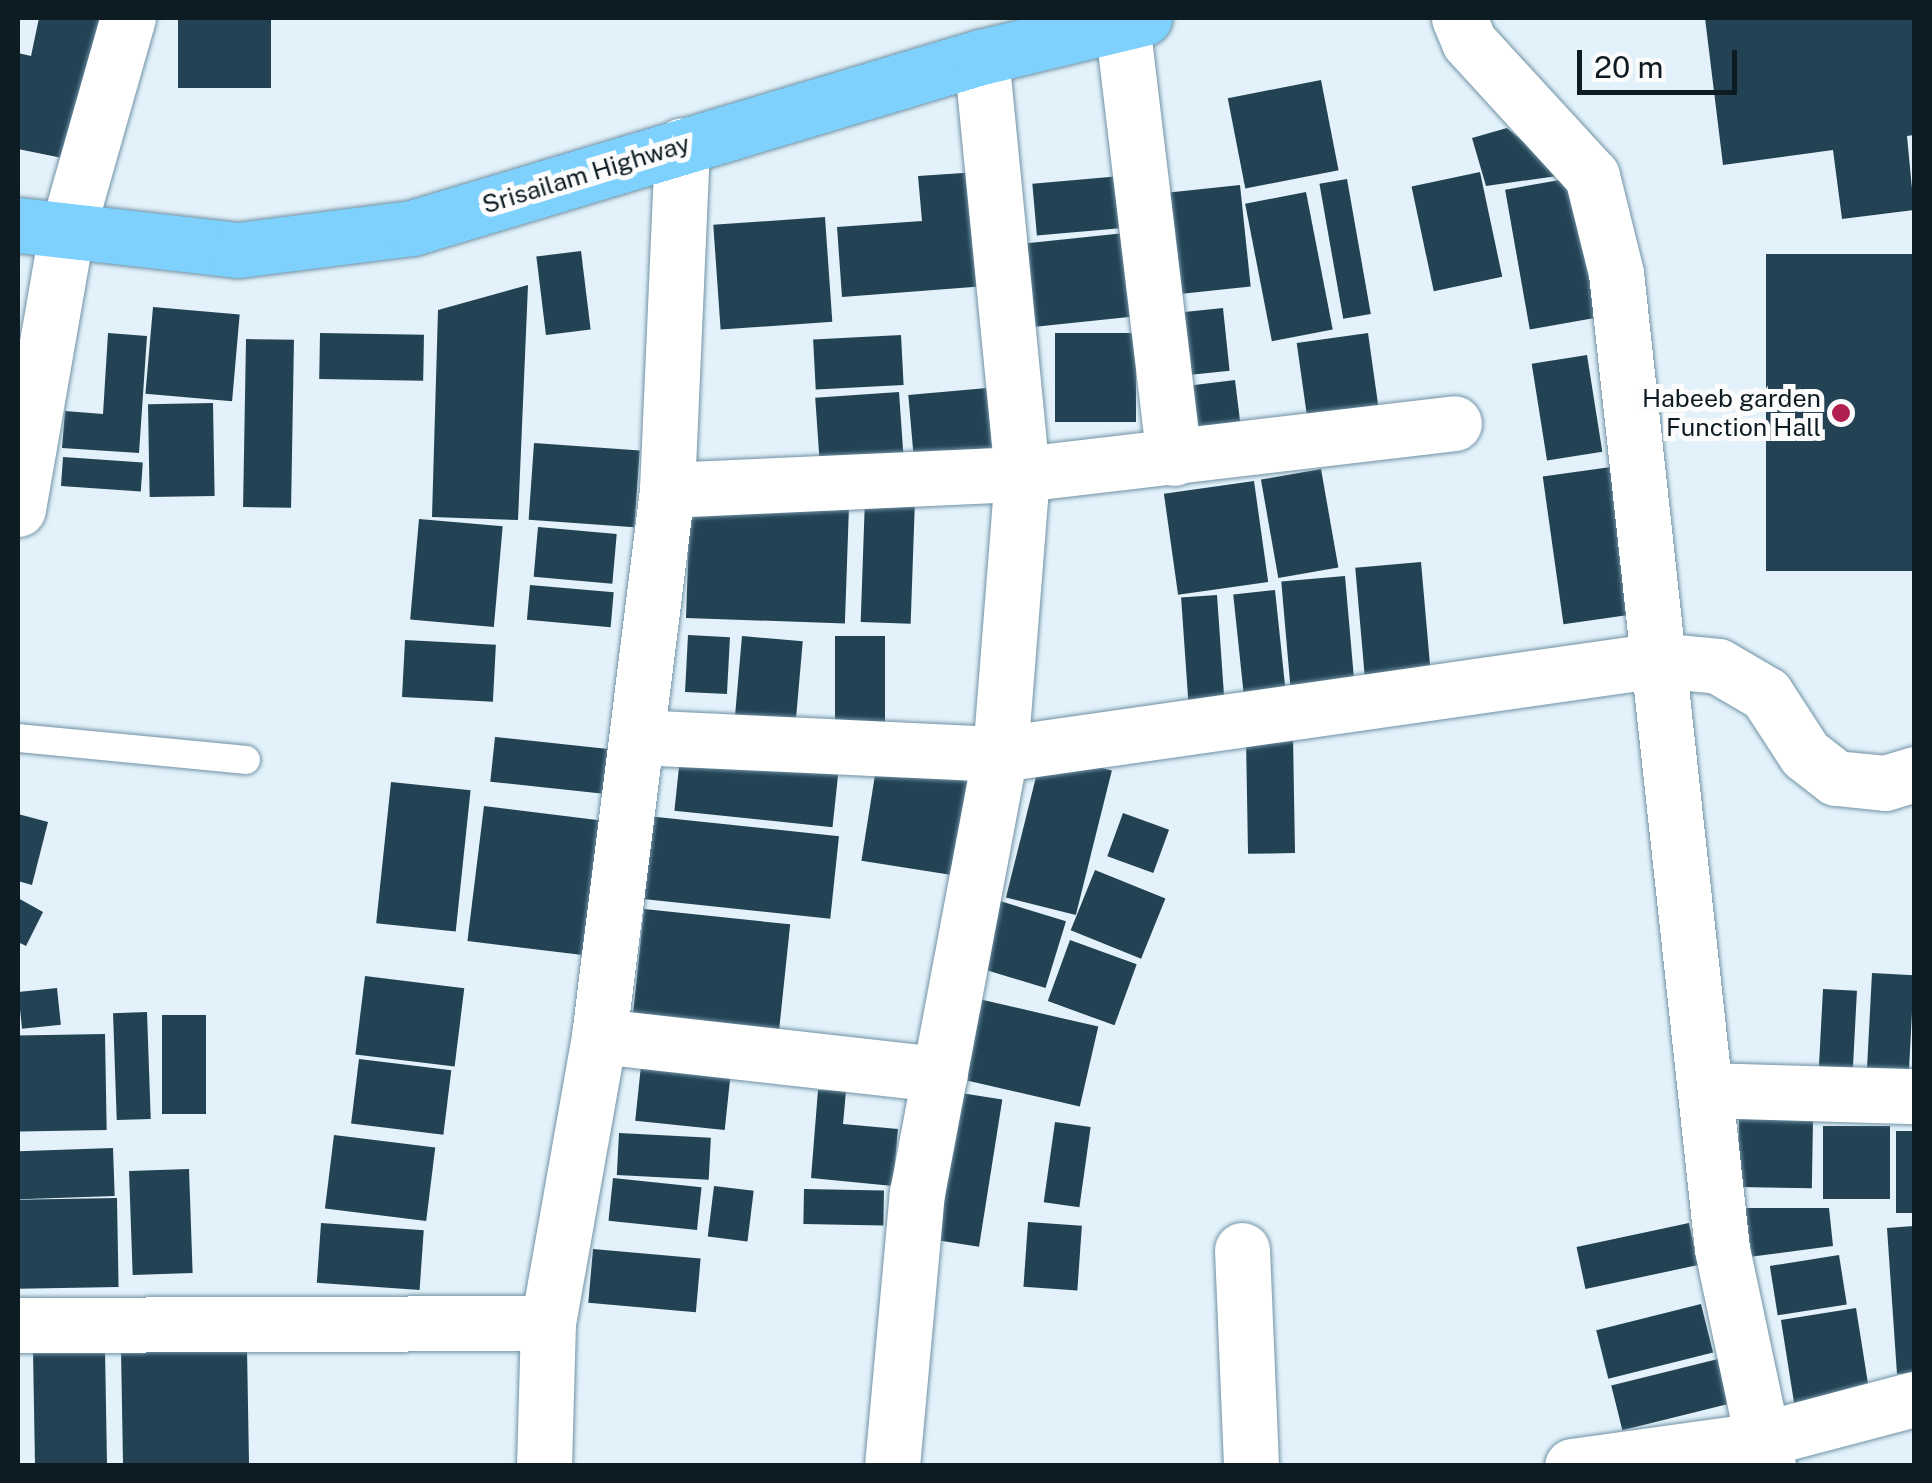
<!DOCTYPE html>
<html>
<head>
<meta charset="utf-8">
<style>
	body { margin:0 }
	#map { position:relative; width:1932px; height:1483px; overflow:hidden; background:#e3f2fa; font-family:"Public Sans",sans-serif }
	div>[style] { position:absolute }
	.building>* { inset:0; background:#234354; transform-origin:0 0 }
	.roads { filter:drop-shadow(0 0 2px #7092a5) drop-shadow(0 0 2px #7092a5) }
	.lane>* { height:28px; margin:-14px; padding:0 14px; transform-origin:14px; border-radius:14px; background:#fff }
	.street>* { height:55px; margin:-27.5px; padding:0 27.5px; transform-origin:27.5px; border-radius:27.5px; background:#fff }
	.highway>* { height:55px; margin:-27.5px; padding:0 27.5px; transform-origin:27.5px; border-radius:27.5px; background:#7ed1fc }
	.dots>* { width:28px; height:28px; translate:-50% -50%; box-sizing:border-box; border:5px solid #fcfcfc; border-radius:50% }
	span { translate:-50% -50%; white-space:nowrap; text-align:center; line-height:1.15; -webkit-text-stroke:10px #fcfcfc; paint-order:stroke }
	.street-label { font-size:25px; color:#0d1b22 }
	.poi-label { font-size:25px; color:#0d1b22 }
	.right { translate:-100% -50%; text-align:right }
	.frame { position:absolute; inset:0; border:20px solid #0d1b22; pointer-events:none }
	.scale { position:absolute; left:1577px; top:50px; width:160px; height:45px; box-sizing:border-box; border:5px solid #0d1b22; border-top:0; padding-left:12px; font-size:30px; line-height:35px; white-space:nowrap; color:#0d1b22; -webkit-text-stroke:8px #fcfcfc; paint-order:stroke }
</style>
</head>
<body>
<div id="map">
	<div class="building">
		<i style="clip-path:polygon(39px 18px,107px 18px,77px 161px,18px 149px,18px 53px,31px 56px)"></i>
		<i style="left:178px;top:18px;width:93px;height:70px"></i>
		<i style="clip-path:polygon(1705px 18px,1914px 18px,1914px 135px,1907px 136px,1914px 210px,1842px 219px,1833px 150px,1723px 165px)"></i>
		<i style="left:1321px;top:80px;width:92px;height:95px;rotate:79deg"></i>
		<i style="clip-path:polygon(1507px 128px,1564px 175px,1486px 186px,1472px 138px)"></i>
		<i style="clip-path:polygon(978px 172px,986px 286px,842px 297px,837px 227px,922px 221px,918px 176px)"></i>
		<i style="left:1480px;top:172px;width:107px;height:70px;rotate:78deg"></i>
		<i style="left:1121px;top:176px;width:52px;height:89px;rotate:85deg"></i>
		<i style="left:1577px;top:177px;width:142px;height:73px;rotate:80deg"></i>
		<i style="left:1347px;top:179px;width:137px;height:28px;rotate:80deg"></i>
		<i style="left:1240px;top:185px;width:102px;height:76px;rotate:84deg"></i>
		<i style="left:1306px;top:192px;width:140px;height:62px;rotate:79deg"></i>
		<i style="left:825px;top:217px;width:105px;height:112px;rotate:86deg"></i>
		<i style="left:1125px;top:233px;width:84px;height:106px;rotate:84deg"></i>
		<i style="left:581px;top:251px;width:79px;height:45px;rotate:83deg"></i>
		<i style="left:1914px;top:254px;width:317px;height:148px;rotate:90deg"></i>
		<i style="clip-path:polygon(528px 285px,518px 520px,432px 517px,438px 310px)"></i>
		<i style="left:153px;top:307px;width:87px;height:87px;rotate:5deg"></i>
		<i style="left:1223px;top:308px;width:63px;height:46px;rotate:84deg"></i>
		<i style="clip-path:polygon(108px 333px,147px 336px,139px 453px,62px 448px,65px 411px,103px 414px)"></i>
		<i style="left:320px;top:333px;width:104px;height:46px;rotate:1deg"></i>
		<i style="left:1055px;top:333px;width:81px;height:89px"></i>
		<i style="left:1368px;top:333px;width:75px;height:72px;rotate:82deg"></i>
		<i style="left:901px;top:335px;width:50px;height:88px;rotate:87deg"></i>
		<i style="left:246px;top:339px;width:48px;height:168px;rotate:1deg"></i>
		<i style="left:1587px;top:355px;width:98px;height:56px;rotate:81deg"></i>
		<i style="left:1235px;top:380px;width:48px;height:55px;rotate:83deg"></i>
		<i style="left:987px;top:388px;width:60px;height:79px;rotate:85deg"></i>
		<i style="left:899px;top:392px;width:64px;height:84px;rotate:86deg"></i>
		<i style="left:213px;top:403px;width:93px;height:65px;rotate:89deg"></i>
		<i style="left:534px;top:443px;width:106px;height:77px;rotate:4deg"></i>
		<i style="left:63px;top:457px;width:80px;height:29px;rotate:4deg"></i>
		<i style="left:1618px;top:466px;width:149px;height:76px;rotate:82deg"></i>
		<i style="left:1321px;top:469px;width:100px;height:61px;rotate:80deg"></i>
		<i style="left:1254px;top:481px;width:102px;height:91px;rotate:82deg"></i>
		<i style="left:865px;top:498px;width:50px;height:124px;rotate:2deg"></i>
		<i style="left:690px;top:503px;width:159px;height:115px;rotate:2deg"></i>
		<i style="left:419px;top:519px;width:84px;height:101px;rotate:5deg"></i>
		<i style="left:538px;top:527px;width:79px;height:50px;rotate:5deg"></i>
		<i style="left:1421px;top:562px;width:120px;height:66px;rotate:85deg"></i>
		<i style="left:1345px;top:576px;width:119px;height:64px;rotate:85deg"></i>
		<i style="left:530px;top:585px;width:84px;height:35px;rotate:5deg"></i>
		<i style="left:1275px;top:590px;width:112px;height:42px;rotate:84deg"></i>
		<i style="left:1217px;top:595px;width:107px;height:36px;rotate:86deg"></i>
		<i style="left:688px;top:635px;width:42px;height:57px;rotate:3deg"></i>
		<i style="left:742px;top:636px;width:61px;height:91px;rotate:5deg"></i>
		<i style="left:835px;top:636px;width:50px;height:101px"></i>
		<i style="left:405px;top:640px;width:91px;height:57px;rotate:3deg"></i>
		<i style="left:495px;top:737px;width:116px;height:45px;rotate:6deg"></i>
		<i style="left:1293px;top:737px;width:116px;height:47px;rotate:89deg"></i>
		<i style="left:681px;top:748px;width:159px;height:63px;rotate:6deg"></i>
		<i style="left:1042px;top:753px;width:72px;height:149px;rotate:14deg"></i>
		<i style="left:878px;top:756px;width:106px;height:106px;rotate:9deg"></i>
		<i style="left:391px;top:782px;width:80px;height:142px;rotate:6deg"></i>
		<i style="left:484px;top:806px;width:118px;height:136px;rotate:7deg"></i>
		<i style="left:1123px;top:813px;width:49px;height:46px;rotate:20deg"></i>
		<i style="clip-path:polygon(18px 814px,48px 822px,32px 885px,18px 881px)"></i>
		<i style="left:647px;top:816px;width:193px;height:83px;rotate:6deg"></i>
		<i style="left:1095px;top:870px;width:76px;height:65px;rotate:22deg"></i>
		<i style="clip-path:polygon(18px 898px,43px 912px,26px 946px,18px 942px)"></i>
		<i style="left:1000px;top:901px;width:69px;height:70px;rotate:17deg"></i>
		<i style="left:644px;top:909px;width:147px;height:110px;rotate:6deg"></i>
		<i style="left:1070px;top:940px;width:71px;height:65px;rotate:20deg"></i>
		<i style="left:1872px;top:973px;width:42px;height:105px;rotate:3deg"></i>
		<i style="left:365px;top:976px;width:100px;height:79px;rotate:7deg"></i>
		<i style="left:57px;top:988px;width:37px;height:39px;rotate:84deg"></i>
		<i style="left:1823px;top:989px;width:34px;height:90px;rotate:3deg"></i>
		<i style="left:957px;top:994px;width:145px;height:82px;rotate:13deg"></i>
		<i style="left:147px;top:1012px;width:107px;height:34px;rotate:88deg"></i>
		<i style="left:162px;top:1015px;width:44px;height:99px"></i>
		<i style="left:105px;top:1034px;width:96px;height:87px;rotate:89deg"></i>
		<i style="left:642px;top:1056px;width:90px;height:65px;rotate:6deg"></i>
		<i style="left:359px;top:1059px;width:93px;height:65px;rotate:7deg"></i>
		<i style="clip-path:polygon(818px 1090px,846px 1091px,843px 1124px,898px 1129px,893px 1186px,811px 1178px)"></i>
		<i style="left:948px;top:1091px;width:55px;height:149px;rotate:9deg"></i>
		<i style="left:1739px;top:1119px;width:74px;height:68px;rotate:1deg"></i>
		<i style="left:1055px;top:1122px;width:36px;height:81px;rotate:8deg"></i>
		<i style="left:1823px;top:1126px;width:67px;height:73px"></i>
		<i style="left:1896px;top:1131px;width:18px;height:82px"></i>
		<i style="left:619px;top:1133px;width:92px;height:42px;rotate:3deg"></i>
		<i style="left:334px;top:1135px;width:102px;height:74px;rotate:7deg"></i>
		<i style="left:113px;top:1148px;width:48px;height:95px;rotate:88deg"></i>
		<i style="left:189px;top:1169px;width:104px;height:60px;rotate:88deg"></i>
		<i style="left:613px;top:1178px;width:89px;height:43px;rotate:6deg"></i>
		<i style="left:714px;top:1186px;width:40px;height:51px;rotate:7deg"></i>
		<i style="left:804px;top:1189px;width:80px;height:35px;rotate:1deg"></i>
		<i style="left:117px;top:1198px;width:89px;height:99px;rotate:89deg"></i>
		<i style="clip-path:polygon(1734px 1208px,1829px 1208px,1833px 1246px,1741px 1258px)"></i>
		<i style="left:1028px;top:1222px;width:54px;height:65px;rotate:4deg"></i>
		<i style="left:321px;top:1223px;width:103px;height:60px;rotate:4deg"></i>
		<i style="left:1689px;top:1223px;width:43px;height:115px;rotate:78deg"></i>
		<i style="clip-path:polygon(1914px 1226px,1914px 1373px,1897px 1374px,1887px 1228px)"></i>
		<i style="left:593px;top:1249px;width:108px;height:54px;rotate:5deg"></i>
		<i style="left:1839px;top:1255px;width:50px;height:70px;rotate:81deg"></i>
		<i style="left:1701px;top:1304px;width:50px;height:108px;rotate:76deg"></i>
		<i style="left:1856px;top:1308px;width:93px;height:76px;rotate:81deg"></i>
		<i style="left:247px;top:1348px;width:118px;height:126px;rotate:89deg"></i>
		<i style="left:105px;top:1349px;width:117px;height:72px;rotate:89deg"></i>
		<i style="left:1718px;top:1359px;width:46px;height:110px;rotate:76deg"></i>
	</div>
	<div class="roads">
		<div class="lane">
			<i style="left:18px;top:738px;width:229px;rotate:5.5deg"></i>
		</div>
		<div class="street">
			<i style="left:1459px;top:18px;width:26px;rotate:67deg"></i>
			<i style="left:1469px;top:42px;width:182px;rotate:47.5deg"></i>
			<i style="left:1592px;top:176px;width:100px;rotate:76.1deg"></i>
			<i style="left:1616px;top:273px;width:982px;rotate:83.8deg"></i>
			<i style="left:1722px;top:1249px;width:222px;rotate:78deg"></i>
			<i style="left:1122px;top:23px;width:438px;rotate:83.2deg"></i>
			<i style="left:667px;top:490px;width:355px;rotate:-2.6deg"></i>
			<i style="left:1022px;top:474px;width:435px;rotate:-6.7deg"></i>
			<i style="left:18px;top:509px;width:278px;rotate:-80.1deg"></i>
			<i style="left:66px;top:235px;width:226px;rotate:-74.1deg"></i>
			<i style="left:637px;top:737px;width:363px;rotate:2.7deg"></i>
			<i style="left:1000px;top:754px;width:665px;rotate:-8.13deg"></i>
			<i style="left:1658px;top:660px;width:60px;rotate:5.7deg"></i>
			<i style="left:1718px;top:666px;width:56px;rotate:30.3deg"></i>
			<i style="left:1766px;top:694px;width:72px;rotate:57deg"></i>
			<i style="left:1805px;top:754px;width:39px;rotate:38deg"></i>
			<i style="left:1836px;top:778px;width:49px;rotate:5.8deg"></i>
			<i style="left:1885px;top:783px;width:30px;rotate:-17deg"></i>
			<i style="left:599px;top:1036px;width:343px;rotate:6.4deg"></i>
			<i style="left:1707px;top:1090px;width:207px;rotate:1.7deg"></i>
			<i style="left:1242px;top:1250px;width:216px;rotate:87.6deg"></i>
			<i style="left:18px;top:1325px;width:530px;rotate:-0.22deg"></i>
			<i style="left:544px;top:1466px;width:143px;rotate:-88.4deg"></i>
			<i style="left:548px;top:1323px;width:291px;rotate:-79.9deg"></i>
			<i style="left:599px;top:1036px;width:550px;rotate:-82.9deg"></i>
			<i style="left:667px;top:490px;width:345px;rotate:-87.5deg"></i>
			<i style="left:892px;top:1466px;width:274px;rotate:-84.8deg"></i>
			<i style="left:917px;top:1193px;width:447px;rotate:-79.3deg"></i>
			<i style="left:1000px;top:754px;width:281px;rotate:-85.5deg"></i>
			<i style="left:1022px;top:474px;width:419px;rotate:-95.6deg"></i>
			<i style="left:1572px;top:1466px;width:189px;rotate:-7.9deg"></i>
			<i style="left:1759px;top:1440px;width:160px;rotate:-14.8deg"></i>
		</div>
		<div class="highway">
			<i style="left:18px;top:225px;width:221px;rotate:6.5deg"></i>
			<i style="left:238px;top:250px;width:175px;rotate:-7.2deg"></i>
			<i style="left:412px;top:228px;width:594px;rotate:-16.73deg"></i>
			<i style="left:981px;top:57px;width:168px;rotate:-13.5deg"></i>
		</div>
	</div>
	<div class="dots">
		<i style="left:1841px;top:413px;background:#b1204e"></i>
	</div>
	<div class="street-label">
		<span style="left:586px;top:174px;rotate:-17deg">Srisailam Highway</span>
	</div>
	<div class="poi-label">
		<span class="right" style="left:1821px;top:413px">Habeeb garden<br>Function Hall</span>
	</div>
	<div class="frame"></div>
	<div class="scale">20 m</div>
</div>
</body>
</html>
